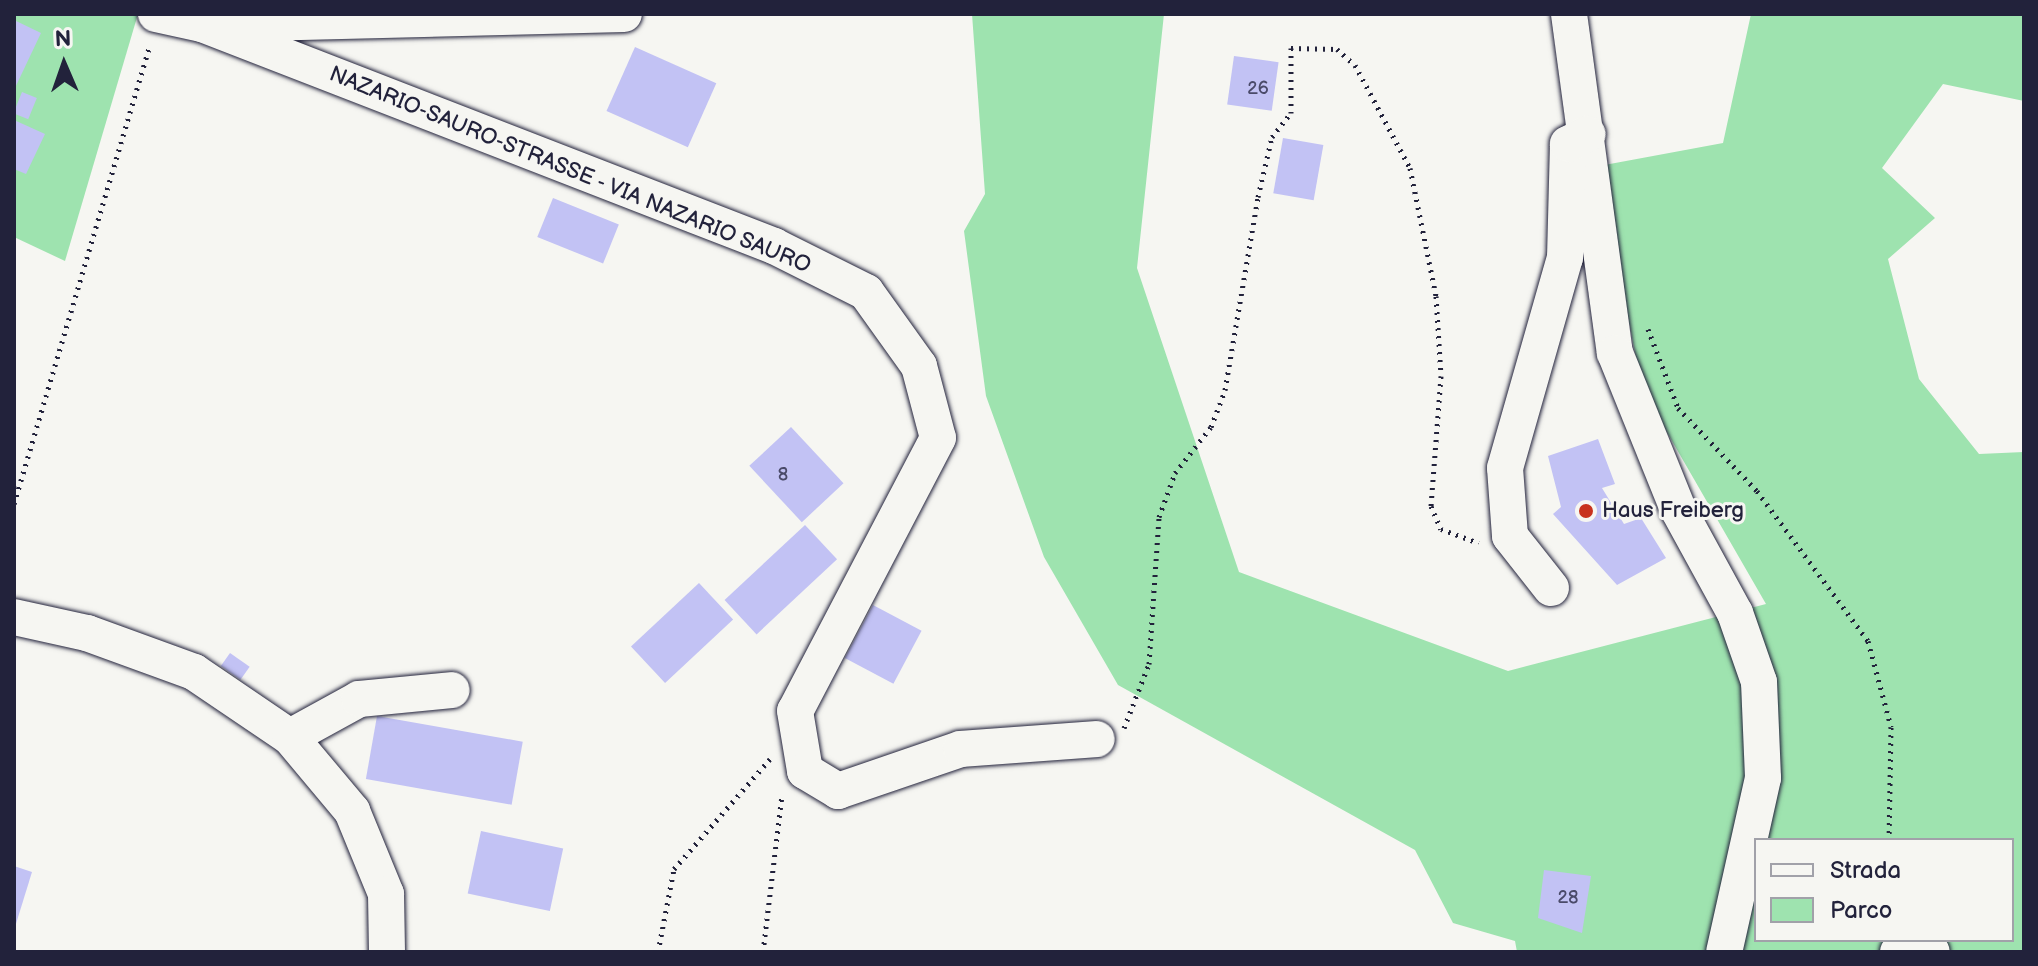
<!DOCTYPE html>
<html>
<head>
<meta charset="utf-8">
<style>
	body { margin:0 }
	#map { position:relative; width:2038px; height:966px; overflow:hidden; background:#f6f6f2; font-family:"Balsamiq Sans",sans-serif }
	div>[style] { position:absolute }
	.green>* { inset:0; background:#9ee3af }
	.building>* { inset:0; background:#c2c2f4; transform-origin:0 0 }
	.path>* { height:5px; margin-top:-2.5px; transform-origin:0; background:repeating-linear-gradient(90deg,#22223b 0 2px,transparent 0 8px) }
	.roads { filter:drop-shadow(0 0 2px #22223b) drop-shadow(0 0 2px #22223b) }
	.minor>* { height:36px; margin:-18px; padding:0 18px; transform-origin:18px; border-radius:18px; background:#f6f6f2 }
	.dots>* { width:22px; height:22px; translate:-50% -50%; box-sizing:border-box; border:4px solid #f6f6f2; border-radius:50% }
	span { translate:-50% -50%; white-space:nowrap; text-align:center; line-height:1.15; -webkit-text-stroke:6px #f6f6f2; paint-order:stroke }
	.number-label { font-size:18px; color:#4a4a69 }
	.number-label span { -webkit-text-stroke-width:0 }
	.street-label { font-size:22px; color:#22223b }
	.poi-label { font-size:22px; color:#22223b }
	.left { translate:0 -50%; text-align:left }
	.frame { position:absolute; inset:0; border:16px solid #22223b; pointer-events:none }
	.legend { position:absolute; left:1754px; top:838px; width:260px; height:104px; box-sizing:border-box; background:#f6f6f2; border:2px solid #a1a1a9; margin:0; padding:10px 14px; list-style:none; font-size:24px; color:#22223b }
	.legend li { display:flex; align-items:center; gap:16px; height:40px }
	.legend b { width:40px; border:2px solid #a1a1a9 }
	.north { position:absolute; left:24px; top:24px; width:80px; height:80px; -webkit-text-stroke:6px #f6f6f2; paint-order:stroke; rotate:358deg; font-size:22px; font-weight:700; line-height:32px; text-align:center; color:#22223b }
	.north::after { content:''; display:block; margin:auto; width:28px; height:36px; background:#22223b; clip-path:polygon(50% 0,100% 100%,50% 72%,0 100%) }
</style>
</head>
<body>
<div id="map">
	<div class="green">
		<i style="clip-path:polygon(14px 14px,138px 14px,65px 261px,14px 237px)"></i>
		<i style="clip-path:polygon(evenodd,972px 14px,1164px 14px,1137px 268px,1239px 572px,1508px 671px,1766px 604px,1642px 389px,1599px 166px,1723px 143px,1751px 14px,2024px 14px,2024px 101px,1943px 84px,1882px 168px,1935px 218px,1888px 259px,1919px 379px,1979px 454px,2024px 452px,2024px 952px,1517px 952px,1515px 941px,1453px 923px,1415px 850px,1118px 685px,1044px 557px,986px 396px,964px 231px,985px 194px,972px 14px,1756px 840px,2012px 840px,2012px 940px,1756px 940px,1756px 840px)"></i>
	</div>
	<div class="building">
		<i style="clip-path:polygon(14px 20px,41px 33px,14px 90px)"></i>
		<i style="left:635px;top:47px;width:89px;height:70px;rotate:24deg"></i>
		<i style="left:1234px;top:56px;width:45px;height:49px;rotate:8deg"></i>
		<i style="left:22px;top:92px;width:16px;height:23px;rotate:22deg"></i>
		<i style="clip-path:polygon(14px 120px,45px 134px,26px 174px,14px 169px)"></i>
		<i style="left:1283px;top:138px;width:41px;height:56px;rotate:10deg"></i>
		<i style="left:553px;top:198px;width:71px;height:42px;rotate:22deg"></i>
		<i style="left:791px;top:427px;width:77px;height:57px;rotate:47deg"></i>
		<i style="clip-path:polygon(1598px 439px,1615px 484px,1602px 488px,1624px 524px,1641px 518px,1666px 558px,1617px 585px,1553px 514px,1561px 507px,1548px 456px)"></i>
		<i style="left:805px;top:525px;width:47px;height:110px;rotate:47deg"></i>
		<i style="left:699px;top:583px;width:50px;height:93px;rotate:47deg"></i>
		<i style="left:873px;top:605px;width:55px;height:60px;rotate:28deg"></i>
		<i style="left:230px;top:653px;width:24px;height:16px;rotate:35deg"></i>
		<i style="left:377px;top:716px;width:148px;height:64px;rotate:10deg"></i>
		<i style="left:481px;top:831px;width:84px;height:64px;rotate:12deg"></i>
		<i style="clip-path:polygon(14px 866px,32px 872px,15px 927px,14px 927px)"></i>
		<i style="clip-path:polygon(1544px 870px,1591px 876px,1582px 933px,1538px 918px)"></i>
	</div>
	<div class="path">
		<i style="left:1648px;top:329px;width:85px;rotate:69.2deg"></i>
		<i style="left:1678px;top:408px;width:115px;rotate:46.4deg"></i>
		<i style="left:1757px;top:491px;width:187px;rotate:53.5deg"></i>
		<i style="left:1868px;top:641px;width:89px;rotate:75deg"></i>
		<i style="left:1891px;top:727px;width:113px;rotate:91deg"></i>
		<i style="left:14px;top:504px;width:479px;rotate:-73.5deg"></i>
		<i style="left:1124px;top:728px;width:69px;rotate:-68.7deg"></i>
		<i style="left:1149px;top:664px;width:147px;rotate:-86.1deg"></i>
		<i style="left:1159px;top:517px;width:47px;rotate:-70deg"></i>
		<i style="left:1175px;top:473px;width:58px;rotate:-52deg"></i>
		<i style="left:1211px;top:427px;width:40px;rotate:-69deg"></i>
		<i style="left:1225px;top:390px;width:196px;rotate:-80.3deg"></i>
		<i style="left:1258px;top:197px;width:62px;rotate:-76.9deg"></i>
		<i style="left:1272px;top:137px;width:31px;rotate:-52deg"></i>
		<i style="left:1291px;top:113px;width:65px;rotate:-90deg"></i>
		<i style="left:1291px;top:48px;width:46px;rotate:1.2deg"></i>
		<i style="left:1337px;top:49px;width:24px;rotate:42deg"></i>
		<i style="left:1355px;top:65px;width:117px;rotate:61.9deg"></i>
		<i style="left:1410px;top:168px;width:131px;rotate:78.5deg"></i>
		<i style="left:1436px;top:296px;width:80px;rotate:86.4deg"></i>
		<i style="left:1441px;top:376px;width:130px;rotate:94.4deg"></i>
		<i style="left:1431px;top:506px;width:25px;rotate:67deg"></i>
		<i style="left:1441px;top:529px;width:40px;rotate:20.2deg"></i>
		<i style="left:658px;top:952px;width:85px;rotate:-79.1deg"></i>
		<i style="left:674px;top:869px;width:146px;rotate:-48.9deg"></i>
		<i style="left:763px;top:952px;width:158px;rotate:-83.1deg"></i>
	</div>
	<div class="roads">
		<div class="minor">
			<i style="left:156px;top:14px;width:47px;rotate:12.3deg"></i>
			<i style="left:202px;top:24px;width:614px;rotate:21.21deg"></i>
			<i style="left:774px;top:246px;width:103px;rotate:26.6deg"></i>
			<i style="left:866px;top:292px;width:91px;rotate:54.4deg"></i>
			<i style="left:919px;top:366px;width:74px;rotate:75.2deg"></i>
			<i style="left:938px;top:438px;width:308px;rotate:117.6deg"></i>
			<i style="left:795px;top:711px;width:61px;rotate:80.5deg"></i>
			<i style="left:805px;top:771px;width:39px;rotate:31deg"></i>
			<i style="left:838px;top:791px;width:130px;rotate:-18.9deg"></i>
			<i style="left:961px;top:749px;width:136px;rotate:-4.2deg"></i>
			<i style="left:1569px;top:14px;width:342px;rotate:82.3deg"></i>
			<i style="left:1615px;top:353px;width:168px;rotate:68deg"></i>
			<i style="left:1678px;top:509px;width:119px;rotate:61.3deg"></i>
			<i style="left:1735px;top:613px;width:73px;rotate:70.8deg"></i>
			<i style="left:1759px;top:682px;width:96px;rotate:87.6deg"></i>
			<i style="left:1763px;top:778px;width:178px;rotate:102.6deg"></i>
			<i style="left:219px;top:24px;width:405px;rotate:-1.4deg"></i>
			<i style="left:1551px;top:588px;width:66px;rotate:-128.3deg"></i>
			<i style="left:1510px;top:536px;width:68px;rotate:-94.2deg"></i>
			<i style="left:1505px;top:468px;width:218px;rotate:-74.1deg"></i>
			<i style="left:1565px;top:258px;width:114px;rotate:-88.5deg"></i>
			<i style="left:1568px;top:144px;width:22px;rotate:-27deg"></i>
			<i style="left:14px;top:617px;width:75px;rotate:12.4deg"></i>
			<i style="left:87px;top:633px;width:114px;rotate:20deg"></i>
			<i style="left:194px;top:672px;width:116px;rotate:34.1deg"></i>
			<i style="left:290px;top:737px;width:97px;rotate:50deg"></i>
			<i style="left:352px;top:811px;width:90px;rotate:67.7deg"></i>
			<i style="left:386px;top:894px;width:58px;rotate:89deg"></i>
			<i style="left:290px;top:737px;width:79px;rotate:-28.8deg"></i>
			<i style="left:359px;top:699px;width:93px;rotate:-5.5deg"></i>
			<i style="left:1898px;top:952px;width:11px;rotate:-52deg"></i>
			<i style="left:1905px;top:943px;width:28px;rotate:18deg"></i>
		</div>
	</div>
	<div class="dots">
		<i style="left:1586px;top:511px;background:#c8321e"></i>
	</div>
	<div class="number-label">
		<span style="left:1258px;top:89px">26</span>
		<span style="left:783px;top:475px">8</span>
		<span style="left:1568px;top:898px">28</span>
	</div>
	<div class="street-label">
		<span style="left:570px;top:170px;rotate:22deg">NAZARIO-SAURO-STRASSE - VIA NAZARIO SAURO</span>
	</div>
	<div class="poi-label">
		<span class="left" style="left:1602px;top:511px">Haus Freiberg</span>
	</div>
	<div class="frame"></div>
	<ul class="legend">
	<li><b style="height:10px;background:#f6f6f2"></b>Strada</li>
	<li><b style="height:22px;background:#9ee3af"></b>Parco</li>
	</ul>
	<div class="north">N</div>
</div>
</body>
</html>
